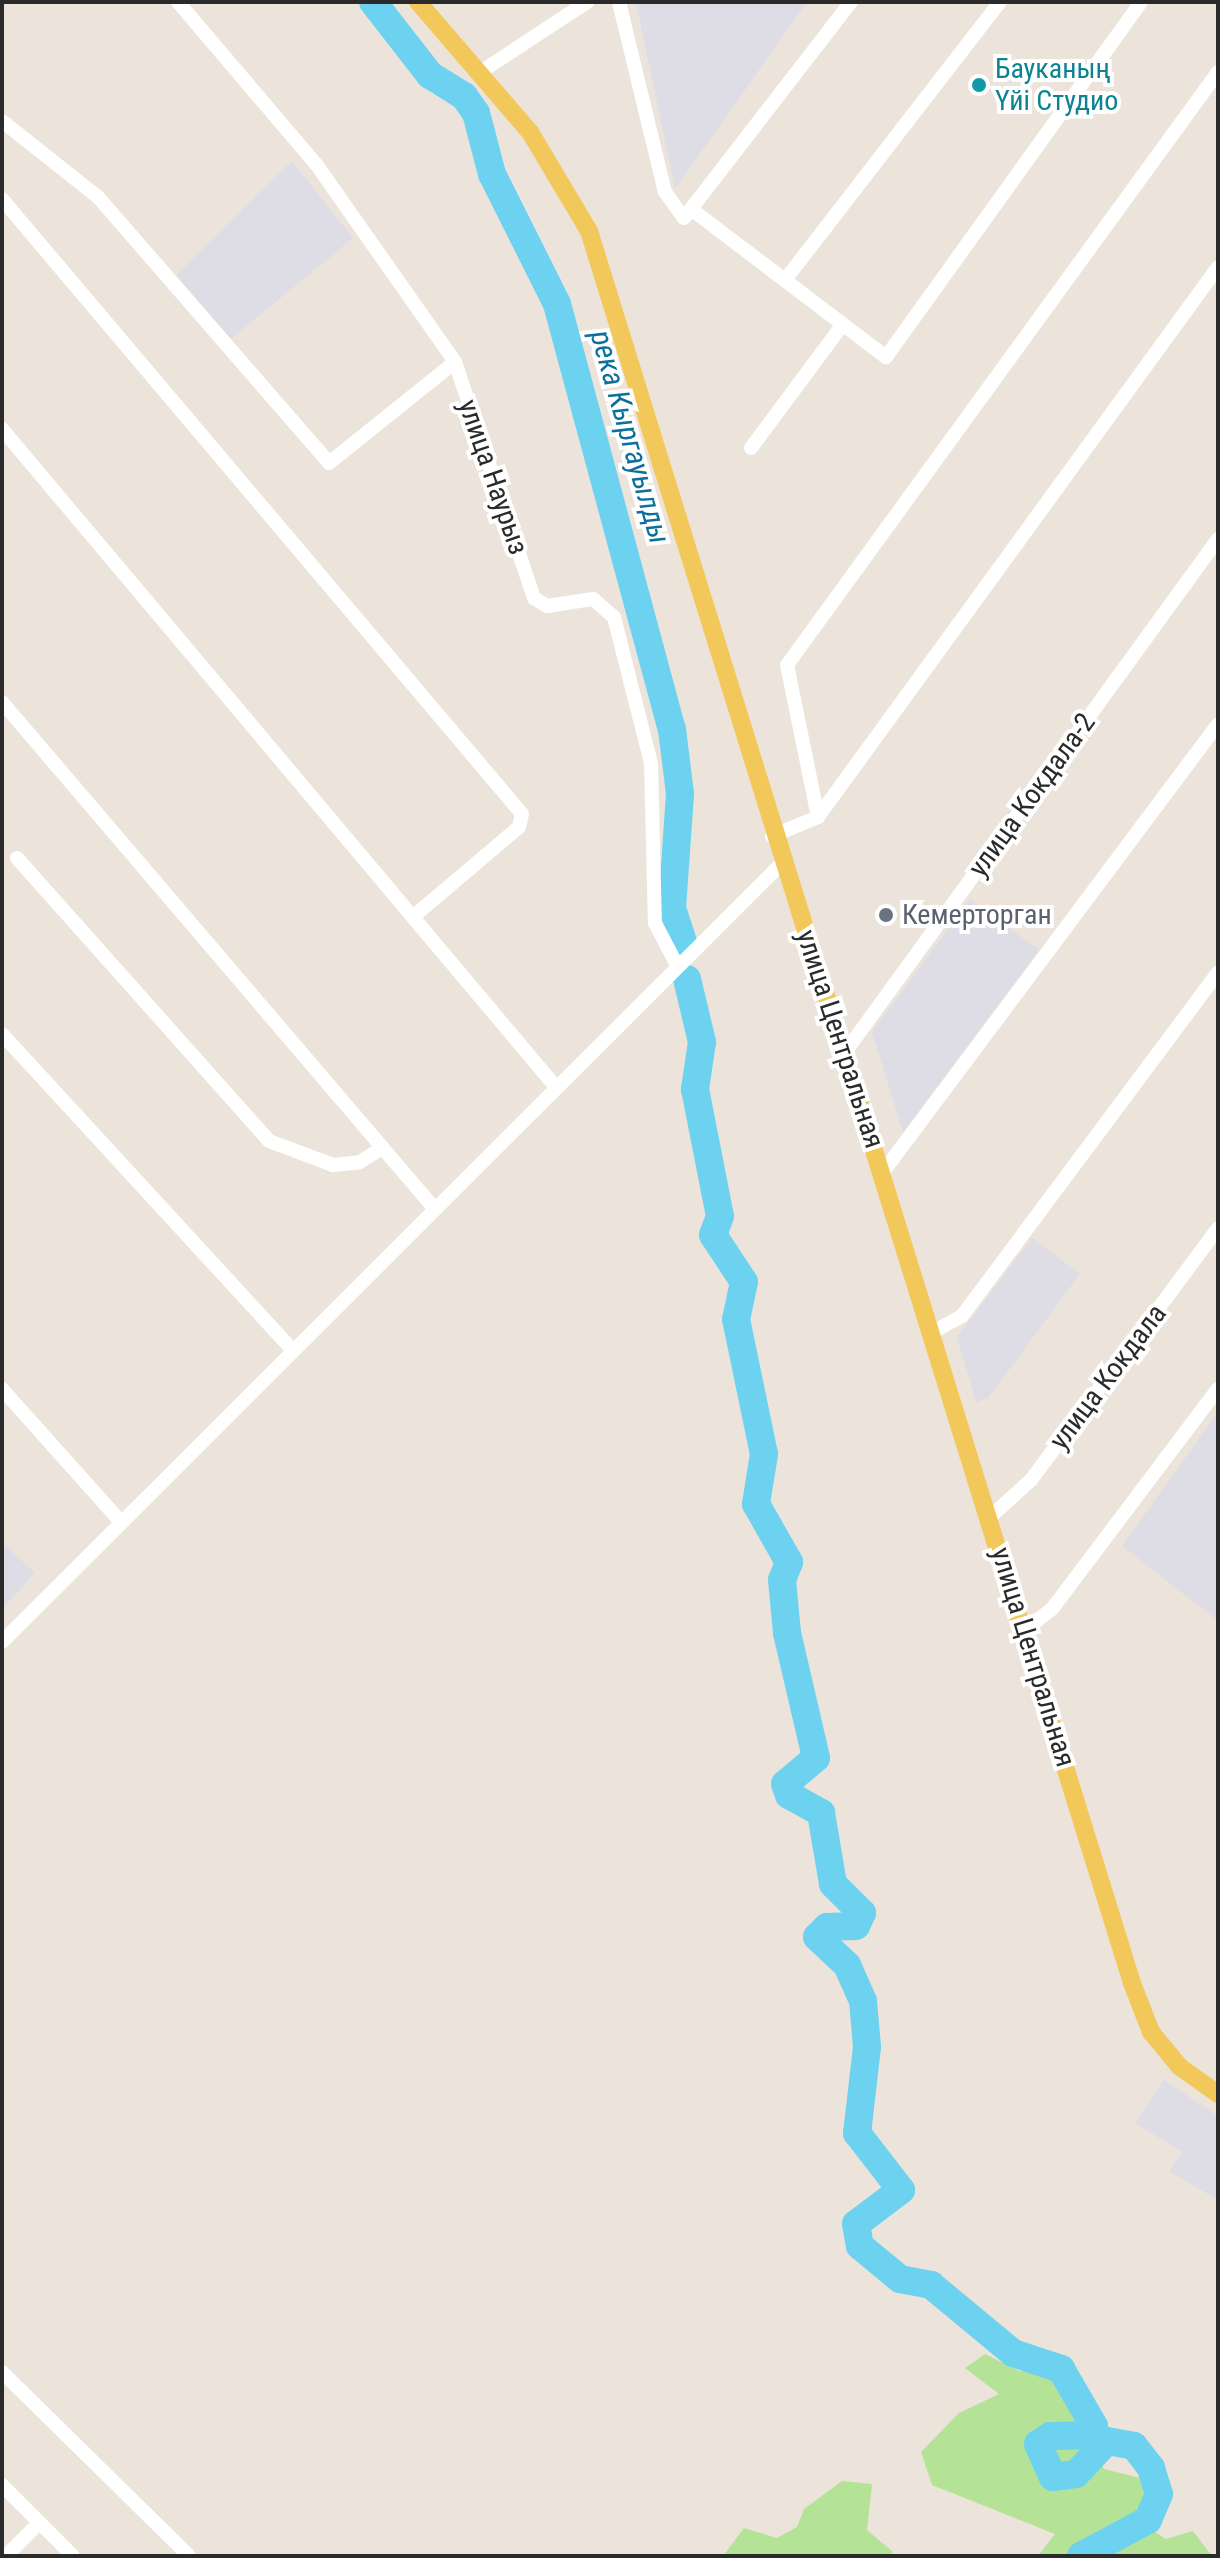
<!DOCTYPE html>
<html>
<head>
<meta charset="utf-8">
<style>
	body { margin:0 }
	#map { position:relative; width:1220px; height:2558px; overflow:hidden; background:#ece4db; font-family:"Roboto Condensed",sans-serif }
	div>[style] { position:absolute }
	.industrial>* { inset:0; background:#dedce4 }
	.green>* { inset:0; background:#b4e397 }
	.river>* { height:28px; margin:-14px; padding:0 14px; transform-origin:14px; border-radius:14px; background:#6dd2f0 }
	.minor>* { height:14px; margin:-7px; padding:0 7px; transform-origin:7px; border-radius:7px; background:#fff }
	.major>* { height:18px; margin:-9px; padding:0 9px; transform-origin:9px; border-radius:9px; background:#f2c85b }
	.dots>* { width:22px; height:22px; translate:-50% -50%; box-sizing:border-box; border:4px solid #fff; border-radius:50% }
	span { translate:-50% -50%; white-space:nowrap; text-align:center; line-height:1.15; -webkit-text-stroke:8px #fff; paint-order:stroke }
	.culture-label { font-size:28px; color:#0d838f }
	.left { translate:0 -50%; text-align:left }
	.street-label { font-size:28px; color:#2a2a2a }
	.worship-label { font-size:28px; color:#5b616d }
	.water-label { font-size:30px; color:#0c709c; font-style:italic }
	.frame { position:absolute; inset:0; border:4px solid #2a2a2a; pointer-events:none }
</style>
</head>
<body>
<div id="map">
	<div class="industrial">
		<i style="clip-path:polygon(636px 2px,807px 2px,675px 189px)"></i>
		<i style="clip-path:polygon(292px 161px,353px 238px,231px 339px,176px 275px)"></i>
		<i style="clip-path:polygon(970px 899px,1039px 950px,903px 1132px,872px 1032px)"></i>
		<i style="clip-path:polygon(1032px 1238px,1080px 1274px,988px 1398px,976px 1402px,957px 1337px)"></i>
		<i style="clip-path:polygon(1218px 1412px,1218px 1621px,1122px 1546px)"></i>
		<i style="clip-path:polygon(2px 1542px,35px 1573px,2px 1609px)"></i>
		<i style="clip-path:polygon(1164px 2080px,1218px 2116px,1218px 2200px,1169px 2171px,1182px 2152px,1135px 2123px)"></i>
	</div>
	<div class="green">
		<i style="clip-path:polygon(985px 2354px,1019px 2371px,1049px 2371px,1076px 2399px,1104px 2469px,1153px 2481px,1140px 2522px,1166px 2539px,1193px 2531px,1212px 2556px,1038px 2556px,1055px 2534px,932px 2485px,921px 2452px,959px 2413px,999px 2394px,965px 2368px)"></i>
		<i style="clip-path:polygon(842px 2481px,872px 2484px,867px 2530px,893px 2552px,889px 2556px,723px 2556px,744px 2528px,777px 2538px,797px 2527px,804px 2509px)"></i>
	</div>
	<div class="river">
		<i style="left:373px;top:2px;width:93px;rotate:52deg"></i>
		<i style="left:430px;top:75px;width:40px;rotate:32deg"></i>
		<i style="left:464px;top:96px;width:21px;rotate:55deg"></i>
		<i style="left:476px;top:113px;width:63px;rotate:75.3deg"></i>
		<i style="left:492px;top:174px;width:145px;rotate:63.4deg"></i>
		<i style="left:557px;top:304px;width:440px;rotate:74.9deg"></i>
		<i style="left:672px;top:729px;width:65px;rotate:83deg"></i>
		<i style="left:680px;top:794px;width:114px;rotate:94deg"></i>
		<i style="left:672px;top:908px;width:36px;rotate:72deg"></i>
		<i style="left:687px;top:979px;width:65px;rotate:76.6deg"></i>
		<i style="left:702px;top:1042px;width:48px;rotate:98.5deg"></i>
		<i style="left:695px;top:1089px;width:129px;rotate:78.9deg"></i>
		<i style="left:720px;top:1216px;width:20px;rotate:110deg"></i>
		<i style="left:713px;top:1235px;width:56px;rotate:56.6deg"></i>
		<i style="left:744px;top:1282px;width:38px;rotate:102deg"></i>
		<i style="left:736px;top:1319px;width:138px;rotate:78.3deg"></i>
		<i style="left:764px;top:1454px;width:51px;rotate:99.1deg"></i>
		<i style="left:756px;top:1504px;width:67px;rotate:60.4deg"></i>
		<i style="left:789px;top:1562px;width:19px;rotate:111deg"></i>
		<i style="left:782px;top:1580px;width:53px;rotate:84.6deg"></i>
		<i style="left:787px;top:1633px;width:128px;rotate:76.9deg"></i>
		<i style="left:816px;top:1758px;width:40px;rotate:140deg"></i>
		<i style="left:785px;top:1784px;width:12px;rotate:70deg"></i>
		<i style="left:789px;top:1795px;width:37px;rotate:29deg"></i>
		<i style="left:821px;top:1813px;width:72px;rotate:80.4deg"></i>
		<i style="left:833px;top:1884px;width:41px;rotate:45deg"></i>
		<i style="left:862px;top:1913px;width:14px;rotate:115deg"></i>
		<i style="left:856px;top:1926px;width:29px;rotate:178deg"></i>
		<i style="left:827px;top:1927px;width:14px;rotate:135deg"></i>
		<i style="left:817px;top:1937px;width:41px;rotate:43deg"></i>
		<i style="left:847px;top:1965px;width:39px;rotate:66deg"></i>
		<i style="left:863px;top:2001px;width:46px;rotate:85deg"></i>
		<i style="left:867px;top:2047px;width:87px;rotate:96.6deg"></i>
		<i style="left:857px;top:2133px;width:72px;rotate:52.3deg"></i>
		<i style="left:901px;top:2190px;width:56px;rotate:142.9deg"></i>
		<i style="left:856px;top:2224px;width:22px;rotate:80deg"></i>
		<i style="left:860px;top:2246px;width:52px;rotate:39.5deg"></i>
		<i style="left:900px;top:2279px;width:32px;rotate:11deg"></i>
		<i style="left:931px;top:2285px;width:107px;rotate:39.7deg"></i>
		<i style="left:1013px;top:2353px;width:51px;rotate:18.4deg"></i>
		<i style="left:1061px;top:2369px;width:66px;rotate:59.9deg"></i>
		<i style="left:1094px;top:2426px;width:11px;rotate:124deg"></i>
		<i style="left:1088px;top:2435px;width:38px;rotate:178deg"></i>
		<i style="left:1050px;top:2436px;width:14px;rotate:146deg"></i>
		<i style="left:1038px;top:2444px;width:36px;rotate:66deg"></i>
		<i style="left:1053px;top:2477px;width:23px;rotate:-7deg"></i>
		<i style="left:1076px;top:2474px;width:45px;rotate:-46.8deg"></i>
		<i style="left:1107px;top:2441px;width:27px;rotate:10deg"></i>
		<i style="left:1134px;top:2446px;width:28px;rotate:52deg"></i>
		<i style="left:1151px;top:2468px;width:27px;rotate:73deg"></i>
		<i style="left:1159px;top:2494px;width:28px;rotate:113deg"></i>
		<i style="left:1148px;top:2520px;width:76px;rotate:151.8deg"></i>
	</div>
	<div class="minor">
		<i style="left:178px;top:2px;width:213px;rotate:49.6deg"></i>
		<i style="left:316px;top:164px;width:242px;rotate:54.9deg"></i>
		<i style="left:455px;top:362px;width:249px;rotate:71.5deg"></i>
		<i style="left:534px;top:598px;width:15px;rotate:32deg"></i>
		<i style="left:547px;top:606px;width:47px;rotate:-8.7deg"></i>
		<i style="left:593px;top:599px;width:28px;rotate:41deg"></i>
		<i style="left:614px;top:617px;width:151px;rotate:75.8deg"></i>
		<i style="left:651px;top:763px;width:160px;rotate:88.6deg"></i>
		<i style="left:655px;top:923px;width:47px;rotate:62.4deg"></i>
		<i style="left:619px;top:2px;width:195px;rotate:76.4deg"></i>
		<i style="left:665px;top:192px;width:32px;rotate:54deg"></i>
		<i style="left:684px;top:218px;width:273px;rotate:-52.3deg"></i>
		<i style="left:482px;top:71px;width:126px;rotate:-33.3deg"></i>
		<i style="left:2px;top:121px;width:122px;rotate:38.4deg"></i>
		<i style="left:98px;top:197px;width:352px;rotate:49deg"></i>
		<i style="left:329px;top:463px;width:161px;rotate:-38.7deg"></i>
		<i style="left:2px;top:199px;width:805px;rotate:49.78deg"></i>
		<i style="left:522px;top:814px;width:13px;rotate:103deg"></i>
		<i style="left:519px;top:827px;width:139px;rotate:139.7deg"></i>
		<i style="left:691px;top:209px;width:245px;rotate:37.2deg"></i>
		<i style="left:886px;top:357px;width:437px;rotate:-54.3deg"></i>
		<i style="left:785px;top:280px;width:351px;rotate:-52.3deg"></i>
		<i style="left:2px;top:429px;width:859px;rotate:49.91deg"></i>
		<i style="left:751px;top:448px;width:154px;rotate:-53.4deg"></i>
		<i style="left:2px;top:702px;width:665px;rotate:49.51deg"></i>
		<i style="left:818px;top:817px;width:155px;rotate:-101.5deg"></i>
		<i style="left:787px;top:665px;width:733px;rotate:-53.99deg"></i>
		<i style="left:772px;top:836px;width:50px;rotate:-22.4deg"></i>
		<i style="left:818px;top:817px;width:680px;rotate:-53.97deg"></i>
		<i style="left:17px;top:858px;width:379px;rotate:48.3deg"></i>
		<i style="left:269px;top:1141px;width:68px;rotate:20.6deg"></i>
		<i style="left:333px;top:1165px;width:27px;rotate:-6deg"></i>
		<i style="left:360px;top:1162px;width:27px;rotate:-33deg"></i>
		<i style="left:2px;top:1034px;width:430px;rotate:47.4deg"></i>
		<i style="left:846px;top:1051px;width:633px;rotate:-54deg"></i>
		<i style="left:883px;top:1172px;width:559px;rotate:-53.21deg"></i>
		<i style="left:933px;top:1332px;width:33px;rotate:-29deg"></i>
		<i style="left:962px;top:1316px;width:429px;rotate:-53.3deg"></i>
		<i style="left:2px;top:1389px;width:178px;rotate:48.2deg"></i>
		<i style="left:990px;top:1517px;width:55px;rotate:-42.1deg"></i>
		<i style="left:1031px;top:1480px;width:314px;rotate:-53.4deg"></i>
		<i style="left:1025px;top:1630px;width:34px;rotate:-38deg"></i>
		<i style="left:1052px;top:1609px;width:276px;rotate:-53deg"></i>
		<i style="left:2px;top:1642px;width:1101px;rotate:-44.96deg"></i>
		<i style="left:2px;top:2372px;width:262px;rotate:44.5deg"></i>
		<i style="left:2px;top:2485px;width:100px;rotate:45deg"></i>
		<i style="left:6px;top:2556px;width:47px;rotate:-45deg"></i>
	</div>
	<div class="major">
		<i style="left:418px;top:2px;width:172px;rotate:49.3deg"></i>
		<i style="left:530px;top:132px;width:115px;rotate:59.2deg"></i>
		<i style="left:589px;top:231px;width:1834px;rotate:72.78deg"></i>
		<i style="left:1132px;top:1983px;width:53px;rotate:68.8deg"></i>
		<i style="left:1151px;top:2032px;width:45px;rotate:50.4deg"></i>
		<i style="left:1180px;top:2067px;width:47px;rotate:35.4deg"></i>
	</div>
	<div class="dots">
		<i style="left:979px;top:85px;background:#0f9aa8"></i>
		<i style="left:886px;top:915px;background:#6b7280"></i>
	</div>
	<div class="culture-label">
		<span class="left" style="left:995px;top:85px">Бауканың<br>Үйі Студио</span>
	</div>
	<div class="street-label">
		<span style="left:493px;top:477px;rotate:71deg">улица Наурыз</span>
		<span style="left:1032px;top:795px;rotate:-54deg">улица Кокдала-2</span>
		<span style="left:840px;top:1039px;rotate:72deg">улица Центральная</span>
		<span style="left:1108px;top:1377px;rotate:-53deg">улица Кокдала</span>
		<span style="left:1033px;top:1657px;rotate:73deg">улица Центральная</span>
	</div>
	<div class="worship-label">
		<span class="left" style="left:902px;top:915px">Кемерторган</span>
	</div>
	<div class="water-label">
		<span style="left:630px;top:437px;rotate:74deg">река Кыргауылды</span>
	</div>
	<div class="frame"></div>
</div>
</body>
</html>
